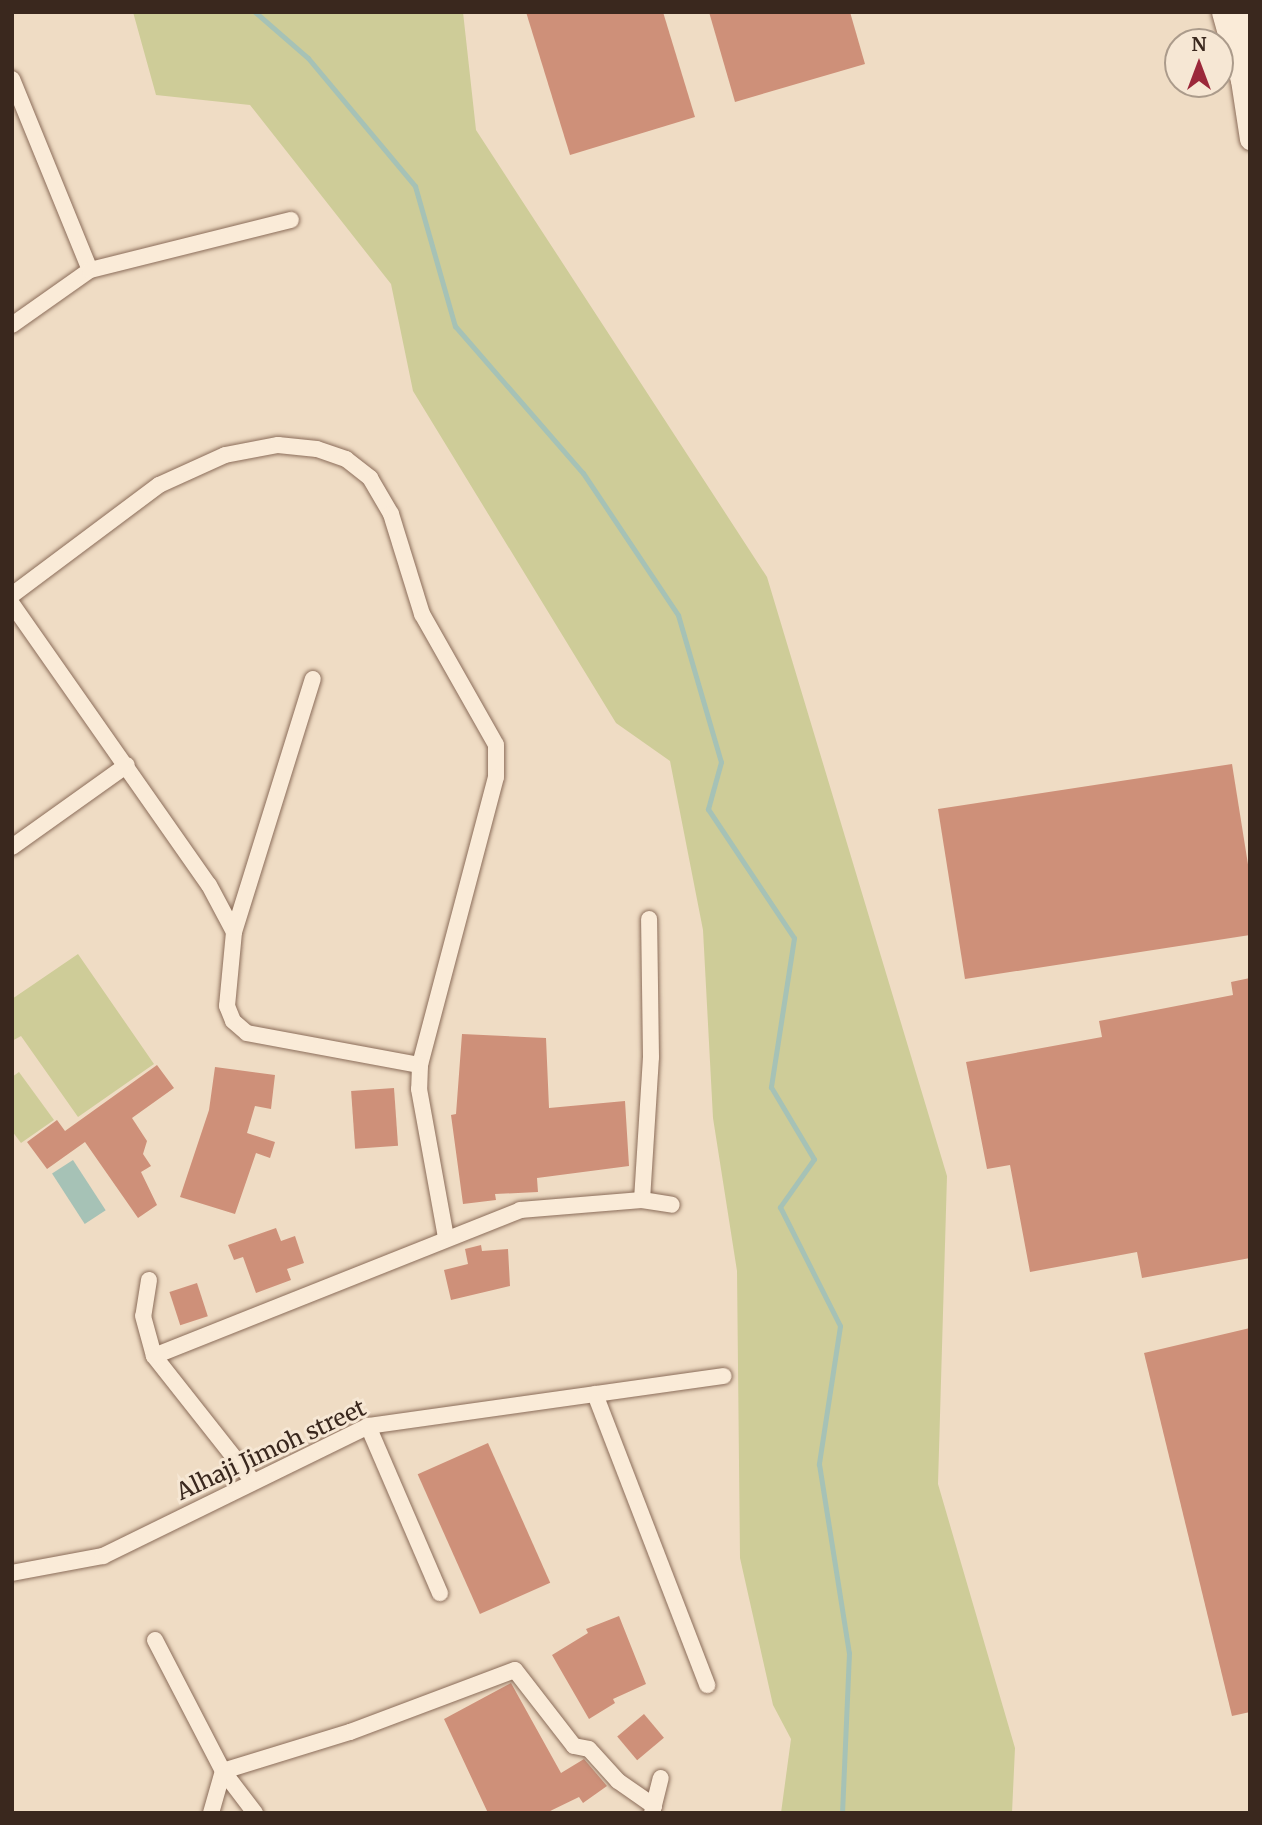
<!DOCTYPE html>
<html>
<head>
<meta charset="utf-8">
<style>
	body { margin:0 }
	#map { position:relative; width:1262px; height:1825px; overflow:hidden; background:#efdcc4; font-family:Merriweather,serif }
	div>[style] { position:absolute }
	.green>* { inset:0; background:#cecc98 }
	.water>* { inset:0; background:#a6c2b6; transform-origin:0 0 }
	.stream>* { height:5px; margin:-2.5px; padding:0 2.5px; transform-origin:2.5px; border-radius:2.5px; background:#a6c2b6 }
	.building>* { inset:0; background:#ce9079; transform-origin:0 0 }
	.roads { filter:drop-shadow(0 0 2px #8b6d5a) drop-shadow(0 0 2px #8b6d5a) }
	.minor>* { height:16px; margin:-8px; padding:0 8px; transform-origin:8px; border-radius:8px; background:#faebd8 }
	.secondary>* { height:21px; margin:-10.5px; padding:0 10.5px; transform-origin:10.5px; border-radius:10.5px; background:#faebd8 }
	span { translate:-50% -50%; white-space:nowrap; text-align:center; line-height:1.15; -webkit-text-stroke:6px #f6e7d4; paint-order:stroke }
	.street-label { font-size:23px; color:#3a281e }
	.frame { position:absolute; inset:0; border:14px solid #3a281e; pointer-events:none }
	.north { position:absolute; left:1164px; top:28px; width:70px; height:70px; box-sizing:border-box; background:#f6e7d4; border:2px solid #ab9b8b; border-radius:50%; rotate:0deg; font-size:19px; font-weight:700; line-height:28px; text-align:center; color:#3a281e }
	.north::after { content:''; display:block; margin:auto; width:24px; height:32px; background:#9b283a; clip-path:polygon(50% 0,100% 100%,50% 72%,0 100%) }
</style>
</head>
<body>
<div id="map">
	<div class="green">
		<i style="clip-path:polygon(133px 12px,463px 12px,476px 130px,767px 577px,947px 1176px,938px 1484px,1015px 1748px,1012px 1813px,781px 1813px,791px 1739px,773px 1705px,740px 1558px,737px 1271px,713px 1118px,703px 930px,670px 761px,616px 723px,413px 391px,391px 284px,250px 105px,156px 95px)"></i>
		<i style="clip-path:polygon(78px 954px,154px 1064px,78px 1117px,21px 1036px,12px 1041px,12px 999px)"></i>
		<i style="clip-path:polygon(19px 1072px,54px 1120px,21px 1143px,12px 1131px,12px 1077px)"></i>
	</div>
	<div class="water">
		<i style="left:73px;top:1160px;width:60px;height:25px;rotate:57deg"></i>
	</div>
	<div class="stream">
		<i style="left:255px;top:12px;width:70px;rotate:41deg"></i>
		<i style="left:308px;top:58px;width:167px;rotate:50.1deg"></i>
		<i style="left:415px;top:186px;width:146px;rotate:74.1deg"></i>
		<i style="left:455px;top:326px;width:195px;rotate:49deg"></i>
		<i style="left:583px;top:473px;width:171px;rotate:56.2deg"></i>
		<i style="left:678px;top:615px;width:153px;rotate:73.7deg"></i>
		<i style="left:721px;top:762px;width:49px;rotate:105.5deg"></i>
		<i style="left:708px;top:809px;width:155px;rotate:56.3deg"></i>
		<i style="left:794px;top:938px;width:151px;rotate:98.8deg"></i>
		<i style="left:771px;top:1087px;width:84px;rotate:59.2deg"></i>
		<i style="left:814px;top:1159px;width:59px;rotate:125.3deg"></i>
		<i style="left:780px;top:1207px;width:133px;rotate:63.2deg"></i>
		<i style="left:840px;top:1326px;width:140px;rotate:98.7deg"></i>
		<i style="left:819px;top:1464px;width:191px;rotate:81deg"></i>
		<i style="left:849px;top:1653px;width:160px;rotate:92.5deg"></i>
	</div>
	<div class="building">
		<i style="clip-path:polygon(526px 12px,663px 12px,695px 117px,570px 155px)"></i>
		<i style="clip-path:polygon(709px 12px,850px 12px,865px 64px,735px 102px)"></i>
		<i style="clip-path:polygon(1232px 764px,1250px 877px,1250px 935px,965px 979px,938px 809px)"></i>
		<i style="clip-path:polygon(1250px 978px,1250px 1258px,1142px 1278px,1137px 1252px,1030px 1272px,1010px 1165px,987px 1169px,966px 1062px,1102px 1037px,1099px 1021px,1233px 995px,1231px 982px)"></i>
		<i style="clip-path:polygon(462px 1034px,546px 1038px,549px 1108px,625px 1101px,629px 1166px,537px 1178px,538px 1192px,495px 1194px,496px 1200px,463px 1204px,451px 1115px,456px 1114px)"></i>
		<i style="clip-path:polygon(157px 1065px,174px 1088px,132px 1118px,147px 1141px,143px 1154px,151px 1166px,141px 1172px,157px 1205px,138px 1218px,85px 1142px,47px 1169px,27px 1142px,57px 1120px,65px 1131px)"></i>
		<i style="clip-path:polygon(215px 1067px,275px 1075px,271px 1109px,255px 1106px,247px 1133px,275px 1142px,270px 1158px,256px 1153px,235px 1214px,180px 1197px,209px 1110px)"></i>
		<i style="left:394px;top:1088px;width:58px;height:43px;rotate:86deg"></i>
		<i style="clip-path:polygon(276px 1228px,281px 1241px,295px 1236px,304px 1263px,287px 1269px,291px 1280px,256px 1293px,243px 1257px,234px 1260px,228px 1245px)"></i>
		<i style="clip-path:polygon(481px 1245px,482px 1251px,508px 1249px,510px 1286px,451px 1300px,444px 1270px,468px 1264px,465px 1249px)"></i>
		<i style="left:197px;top:1283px;width:35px;height:29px;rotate:72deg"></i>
		<i style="clip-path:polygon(1250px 1328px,1250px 1712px,1232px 1716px,1144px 1353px)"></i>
		<i style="left:488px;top:1443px;width:153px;height:77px;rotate:66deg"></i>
		<i style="clip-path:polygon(619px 1616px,646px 1684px,613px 1699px,615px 1703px,589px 1719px,552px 1655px,588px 1633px,586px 1629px)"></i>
		<i style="clip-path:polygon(511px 1683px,561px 1773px,584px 1759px,607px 1786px,583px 1803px,579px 1797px,546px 1813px,488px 1813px,444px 1719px)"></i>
		<i style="left:644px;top:1714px;width:31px;height:35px;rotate:50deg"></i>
	</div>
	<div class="roads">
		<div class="minor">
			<i style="left:12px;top:79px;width:206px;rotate:67.8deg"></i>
			<i style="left:12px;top:325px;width:95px;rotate:-35.2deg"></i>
			<i style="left:90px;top:270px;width:207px;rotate:-14deg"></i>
			<i style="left:12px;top:595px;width:184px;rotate:-36.8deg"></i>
			<i style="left:159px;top:485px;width:72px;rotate:-24.4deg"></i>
			<i style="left:225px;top:455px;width:54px;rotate:-10.7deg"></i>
			<i style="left:278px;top:445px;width:39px;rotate:6deg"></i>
			<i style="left:317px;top:449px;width:31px;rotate:19deg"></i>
			<i style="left:346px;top:459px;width:31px;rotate:38deg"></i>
			<i style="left:370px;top:478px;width:42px;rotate:59.7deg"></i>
			<i style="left:391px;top:514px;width:105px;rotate:72.8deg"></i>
			<i style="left:422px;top:614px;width:150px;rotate:60.5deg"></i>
			<i style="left:496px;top:745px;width:32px;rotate:90deg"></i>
			<i style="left:496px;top:777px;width:298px;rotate:104.8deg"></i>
			<i style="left:420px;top:1065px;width:24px;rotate:92deg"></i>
			<i style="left:419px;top:1089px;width:151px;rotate:79.7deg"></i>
			<i style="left:12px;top:604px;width:343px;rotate:55deg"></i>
			<i style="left:209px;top:885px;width:53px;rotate:62deg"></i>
			<i style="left:234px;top:932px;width:74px;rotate:95.4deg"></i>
			<i style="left:227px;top:1006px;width:16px;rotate:68deg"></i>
			<i style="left:233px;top:1021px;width:18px;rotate:41deg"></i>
			<i style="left:247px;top:1033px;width:176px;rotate:10.5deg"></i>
			<i style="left:12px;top:847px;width:141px;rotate:-35.5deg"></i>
			<i style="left:234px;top:932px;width:265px;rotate:-72.7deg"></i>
			<i style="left:642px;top:1200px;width:143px;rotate:-86.4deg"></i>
			<i style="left:651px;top:1057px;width:138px;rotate:-90.8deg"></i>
			<i style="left:149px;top:1280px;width:36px;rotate:99deg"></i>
			<i style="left:143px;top:1316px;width:41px;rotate:74.6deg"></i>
			<i style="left:154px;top:1356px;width:158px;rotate:51.7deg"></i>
			<i style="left:154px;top:1356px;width:394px;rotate:-21.7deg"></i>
			<i style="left:520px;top:1210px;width:122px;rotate:-4.7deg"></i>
			<i style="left:642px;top:1200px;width:30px;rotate:9deg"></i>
			<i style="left:595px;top:1394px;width:312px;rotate:68.9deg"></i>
			<i style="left:368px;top:1426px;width:182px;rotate:66.7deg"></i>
			<i style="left:12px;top:1573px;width:93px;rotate:-10.6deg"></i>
			<i style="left:103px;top:1556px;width:295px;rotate:-26.1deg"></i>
			<i style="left:368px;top:1426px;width:359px;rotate:-8deg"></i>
			<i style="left:155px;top:1640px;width:148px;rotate:62.6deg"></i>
			<i style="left:223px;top:1771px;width:53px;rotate:52.7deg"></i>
			<i style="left:223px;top:1771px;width:133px;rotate:-17.1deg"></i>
			<i style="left:350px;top:1732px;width:176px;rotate:-20.6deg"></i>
			<i style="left:515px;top:1670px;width:96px;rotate:52.2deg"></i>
			<i style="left:574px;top:1746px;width:15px;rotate:11deg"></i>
			<i style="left:589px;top:1749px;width:43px;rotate:47.8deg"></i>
			<i style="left:618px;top:1781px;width:44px;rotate:34.8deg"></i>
			<i style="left:211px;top:1813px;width:44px;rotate:-74.1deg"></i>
			<i style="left:652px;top:1813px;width:36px;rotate:-76deg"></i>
		</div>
		<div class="secondary">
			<i style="left:1222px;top:12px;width:71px;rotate:74.4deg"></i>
			<i style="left:1241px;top:80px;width:60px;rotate:81.3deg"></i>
			<i style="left:1240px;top:12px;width:31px;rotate:79deg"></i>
			<i style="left:1246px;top:42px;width:33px;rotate:97deg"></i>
		</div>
	</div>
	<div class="street-label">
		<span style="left:271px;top:1450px;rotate:-25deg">Alhaji Jimoh street</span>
	</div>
	<div class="frame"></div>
	<div class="north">N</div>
</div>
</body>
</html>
